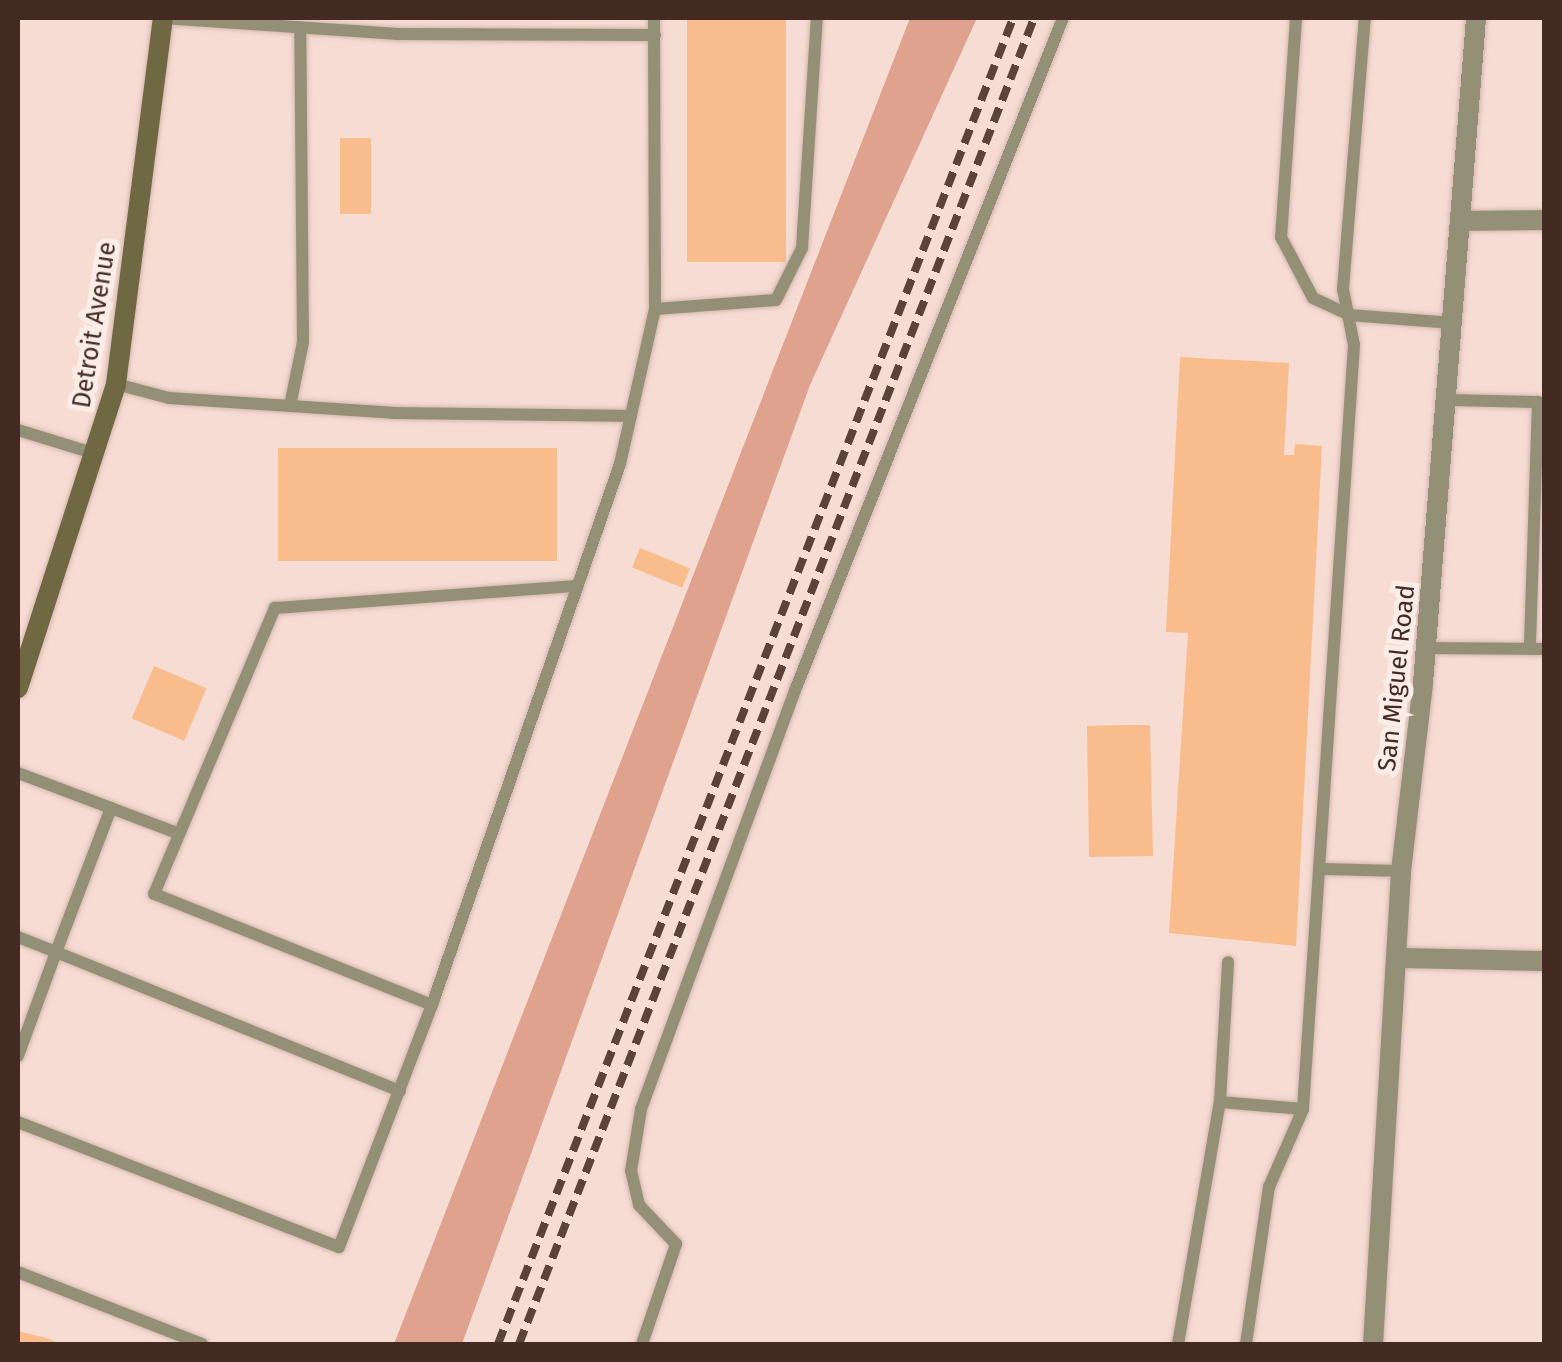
<!DOCTYPE html>
<html>
<head>
<meta charset="utf-8">
<style>
	body { margin:0 }
	#map { position:relative; width:1562px; height:1362px; overflow:hidden; background:#f7dcd3; font-family:"Fira Sans",sans-serif }
	div>[style] { position:absolute }
	.green>* { inset:0; background:#dfa28e }
	.building>* { inset:0; background:#f9bc8d; transform-origin:0 0 }
	.roads { filter:drop-shadow(0 0 2px #d3b8b0) drop-shadow(0 0 2px #d3b8b0) }
	.lane>* { height:12px; margin:-6px; padding:0 6px; transform-origin:6px; border-radius:6px; background:#949077 }
	.street>* { height:20px; margin:-10px; padding:0 10px; transform-origin:10px; border-radius:10px; background:#949077 }
	.secondary>* { height:20px; margin:-10px; padding:0 10px; transform-origin:10px; border-radius:10px; background:#6f6843 }
	.rail>* { height:8px; margin-top:-4px; transform-origin:0; background:repeating-linear-gradient(90deg,#5b423a 0 15px,transparent 0 23px) }
	span { translate:-50% -50%; white-space:nowrap; text-align:center; line-height:1.15; -webkit-text-stroke:10px #faede8; paint-order:stroke }
	.street-label { font-size:25px; color:#432a22 }
	.frame { position:absolute; inset:0; border:20px solid #432a22; pointer-events:none }
</style>
</head>
<body>
<div id="map">
	<div class="green">
		<i style="clip-path:polygon(910px 18px,977px 18px,810px 385px,462px 1344px,394px 1344px)"></i>
	</div>
	<div class="building">
		<i style="left:687px;top:18px;width:99px;height:244px"></i>
		<i style="left:340px;top:138px;width:31px;height:76px"></i>
		<i style="clip-path:polygon(1180px 357px,1289px 363px,1284px 455px,1294px 455px,1295px 444px,1322px 446px,1296px 946px,1169px 933px,1188px 633px,1166px 632px)"></i>
		<i style="left:278px;top:448px;width:279px;height:113px"></i>
		<i style="left:640px;top:548px;width:54px;height:21px;rotate:22deg"></i>
		<i style="left:154px;top:666px;width:57px;height:57px;rotate:23deg"></i>
		<i style="clip-path:polygon(1123px 725px,1150px 725px,1153px 856px,1089px 857px,1087px 726px)"></i>
		<i style="clip-path:polygon(18px 1331px,46px 1338px,61px 1344px,18px 1344px)"></i>
	</div>
	<div class="roads">
		<div class="lane">
			<i style="left:163px;top:18px;width:236px;rotate:3.9deg"></i>
			<i style="left:398px;top:34px;width:257px;rotate:0.2deg"></i>
			<i style="left:1296px;top:18px;width:220px;rotate:93.9deg"></i>
			<i style="left:1281px;top:237px;width:69px;rotate:62.3deg"></i>
			<i style="left:1313px;top:298px;width:40px;rotate:25deg"></i>
			<i style="left:1349px;top:315px;width:104px;rotate:4.4deg"></i>
			<i style="left:655px;top:309px;width:121px;rotate:-4.3deg"></i>
			<i style="left:776px;top:300px;width:58px;rotate:-63.4deg"></i>
			<i style="left:802px;top:248px;width:230px;rotate:-86.3deg"></i>
			<i style="left:116px;top:384px;width:55px;rotate:14.8deg"></i>
			<i style="left:169px;top:398px;width:224px;rotate:3.8deg"></i>
			<i style="left:392px;top:413px;width:239px;rotate:0.7deg"></i>
			<i style="left:1447px;top:400px;width:91px;rotate:1.3deg"></i>
			<i style="left:1538px;top:402px;width:247px;rotate:91.9deg"></i>
			<i style="left:290px;top:406px;width:65px;rotate:-78.5deg"></i>
			<i style="left:303px;top:342px;width:313px;rotate:-90.5deg"></i>
			<i style="left:18px;top:430px;width:82px;rotate:17.1deg"></i>
			<i style="left:1426px;top:648px;width:118px;rotate:0.5deg"></i>
			<i style="left:18px;top:773px;width:99px;rotate:20.6deg"></i>
			<i style="left:111px;top:808px;width:154px;rotate:110.9deg"></i>
			<i style="left:56px;top:952px;width:41px;rotate:-158.5deg"></i>
			<i style="left:111px;top:808px;width:71px;rotate:20.7deg"></i>
			<i style="left:1320px;top:869px;width:81px;rotate:1.4deg"></i>
			<i style="left:432px;top:1005px;width:299px;rotate:-158.2deg"></i>
			<i style="left:154px;top:894px;width:311px;rotate:-67.1deg"></i>
			<i style="left:275px;top:608px;width:303px;rotate:-4.2deg"></i>
			<i style="left:18px;top:1056px;width:111px;rotate:-69.9deg"></i>
			<i style="left:56px;top:952px;width:371px;rotate:22deg"></i>
			<i style="left:1220px;top:1102px;width:140px;rotate:-86.7deg"></i>
			<i style="left:18px;top:1122px;width:344px;rotate:21.3deg"></i>
			<i style="left:339px;top:1247px;width:259px;rotate:-69deg"></i>
			<i style="left:432px;top:1005px;width:573px;rotate:-70.84deg"></i>
			<i style="left:620px;top:464px;width:159px;rotate:-77.3deg"></i>
			<i style="left:655px;top:309px;width:291px;rotate:-90.2deg"></i>
			<i style="left:18px;top:1272px;width:198px;rotate:21.4deg"></i>
			<i style="left:642px;top:1344px;width:106px;rotate:-71.2deg"></i>
			<i style="left:676px;top:1244px;width:54px;rotate:-133.5deg"></i>
			<i style="left:639px;top:1205px;width:35px;rotate:-103deg"></i>
			<i style="left:631px;top:1171px;width:63px;rotate:-80.8deg"></i>
			<i style="left:641px;top:1109px;width:449px;rotate:-69.8deg"></i>
			<i style="left:796px;top:688px;width:721px;rotate:-68.27deg"></i>
			<i style="left:1178px;top:1344px;width:246px;rotate:-80.2deg"></i>
			<i style="left:1220px;top:1102px;width:83px;rotate:4.8deg"></i>
			<i style="left:1246px;top:1344px;width:159px;rotate:-81.7deg"></i>
			<i style="left:1269px;top:1187px;width:85px;rotate:-66.4deg"></i>
			<i style="left:1303px;top:1109px;width:766px;rotate:-86.18deg"></i>
			<i style="left:1354px;top:345px;width:57px;rotate:-101.1deg"></i>
			<i style="left:1343px;top:289px;width:272px;rotate:-85.4deg"></i>
		</div>
		<div class="street">
			<i style="left:1462px;top:221px;width:82px;rotate:-0.7deg"></i>
			<i style="left:1400px;top:958px;width:144px;rotate:1.2deg"></i>
			<i style="left:1373px;top:1344px;width:474px;rotate:-86.6deg"></i>
			<i style="left:1401px;top:871px;width:189px;rotate:-83.3deg"></i>
			<i style="left:1423px;top:683px;width:667px;rotate:-85.44deg"></i>
		</div>
		<div class="secondary">
			<i style="left:18px;top:688px;width:319px;rotate:-72.1deg"></i>
			<i style="left:116px;top:384px;width:369px;rotate:-82.7deg"></i>
		</div>
	</div>
	<div class="rail">
		<i style="left:498px;top:1344px;width:1422px;rotate:-68.77deg"></i>
		<i style="left:519px;top:1344px;width:1422px;rotate:-68.77deg"></i>
	</div>
	<div class="street-label">
		<span style="left:95px;top:325px;rotate:-81deg">Detroit Avenue</span>
		<span style="left:1397px;top:678px;rotate:-84deg">San Miguel Road</span>
	</div>
	<div class="frame"></div>
</div>
</body>
</html>
